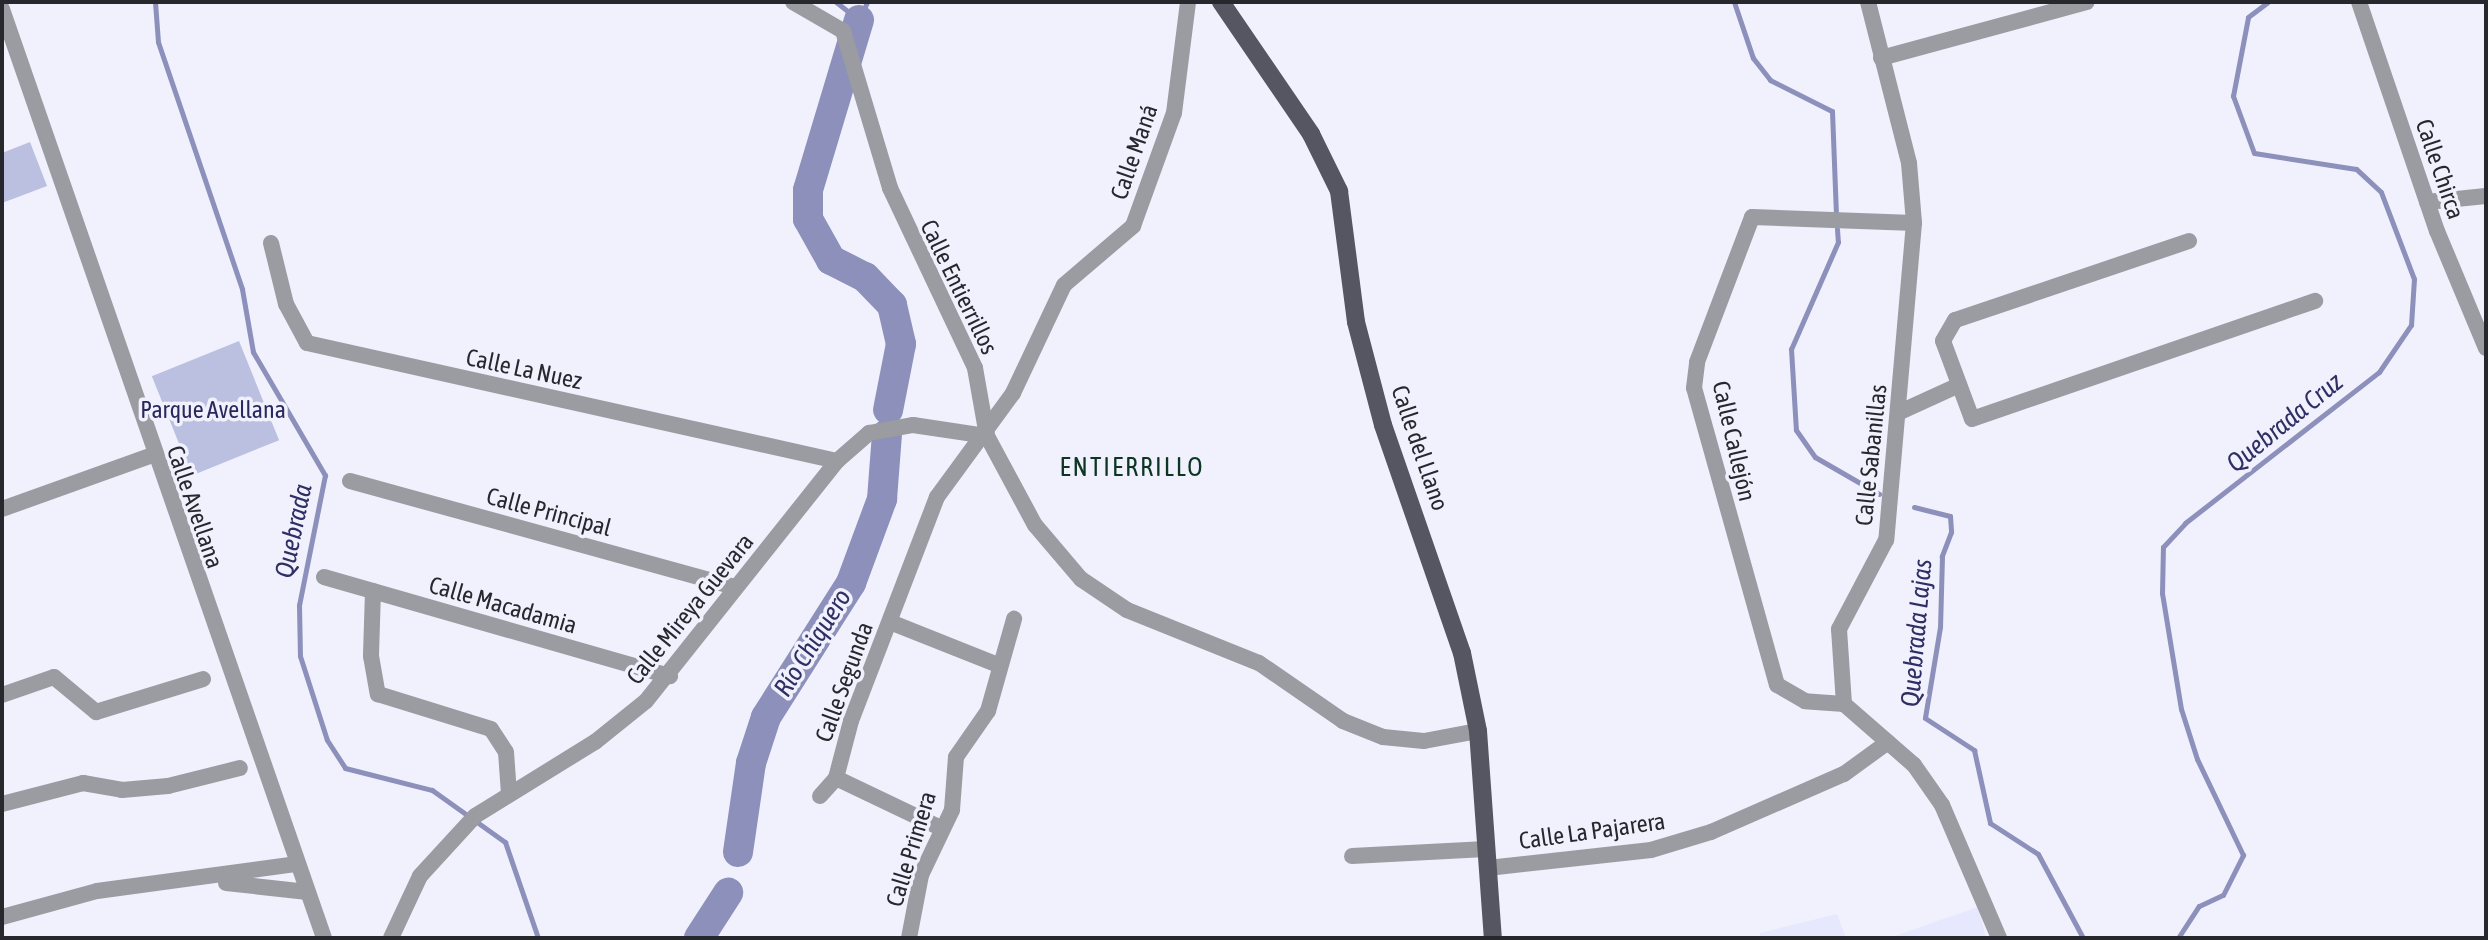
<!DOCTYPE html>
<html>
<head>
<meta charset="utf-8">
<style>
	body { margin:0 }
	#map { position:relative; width:2488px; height:940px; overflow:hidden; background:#f0f1fd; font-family:"Asap Condensed",sans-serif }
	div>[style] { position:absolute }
	.built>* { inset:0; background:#e6e9fe }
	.green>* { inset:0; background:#bbbfe0; transform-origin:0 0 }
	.stream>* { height:5px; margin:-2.5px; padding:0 2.5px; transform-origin:2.5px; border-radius:2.5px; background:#8c90ba }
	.river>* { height:30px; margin:-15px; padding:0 15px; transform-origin:15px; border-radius:15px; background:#8c90ba }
	.minor>* { height:16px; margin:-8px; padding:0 8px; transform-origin:8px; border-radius:8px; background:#9b9ca2 }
	.major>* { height:18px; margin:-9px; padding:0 9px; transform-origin:9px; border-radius:9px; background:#555661 }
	span { translate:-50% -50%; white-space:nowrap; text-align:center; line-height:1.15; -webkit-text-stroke:7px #f0f1fd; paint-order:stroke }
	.street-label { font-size:24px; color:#27282d }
	.park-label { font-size:24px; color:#29285d }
	.water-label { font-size:26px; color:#2f2f64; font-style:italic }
	.neighbourhood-label { font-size:26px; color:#0c3622; letter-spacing:2px }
	.frame { position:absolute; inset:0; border:4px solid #27282d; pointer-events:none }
</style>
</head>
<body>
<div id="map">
	<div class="built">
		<i style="clip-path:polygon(1978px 907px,1986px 938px,1889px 938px)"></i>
		<i style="clip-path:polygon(1837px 914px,1846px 938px,1760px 938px,1760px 933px)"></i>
	</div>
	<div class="green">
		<i style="clip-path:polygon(30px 142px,47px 186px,2px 203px,2px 153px)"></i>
		<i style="left:239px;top:341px;width:107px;height:94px;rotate:68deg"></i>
	</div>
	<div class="stream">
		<i style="left:155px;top:2px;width:40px;rotate:85.7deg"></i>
		<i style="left:158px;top:42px;width:261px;rotate:71.2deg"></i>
		<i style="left:242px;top:289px;width:64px;rotate:80.1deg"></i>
		<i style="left:253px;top:352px;width:143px;rotate:59.7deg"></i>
		<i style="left:325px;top:475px;width:133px;rotate:101.3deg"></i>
		<i style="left:299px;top:605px;width:51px;rotate:88.9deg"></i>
		<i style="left:300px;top:656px;width:88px;rotate:72.2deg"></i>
		<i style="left:327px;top:740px;width:33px;rotate:57deg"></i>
		<i style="left:345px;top:768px;width:90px;rotate:14.2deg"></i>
		<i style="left:432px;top:790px;width:90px;rotate:35.5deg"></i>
		<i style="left:505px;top:842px;width:102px;rotate:71deg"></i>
		<i style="left:836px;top:2px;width:29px;rotate:38deg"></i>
		<i style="left:859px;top:20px;width:20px;rotate:-66deg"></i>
		<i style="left:1734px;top:2px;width:59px;rotate:71.3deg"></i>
		<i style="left:1753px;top:58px;width:28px;rotate:52deg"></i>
		<i style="left:1770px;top:80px;width:69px;rotate:26.6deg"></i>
		<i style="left:1832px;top:111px;width:103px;rotate:87.8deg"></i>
		<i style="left:1837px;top:229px;width:13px;rotate:86deg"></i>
		<i style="left:1838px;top:242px;width:117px;rotate:113.7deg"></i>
		<i style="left:1791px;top:349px;width:81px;rotate:86.5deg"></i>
		<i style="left:1796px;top:430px;width:33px;rotate:55deg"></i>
		<i style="left:1815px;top:457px;width:74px;rotate:30deg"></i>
		<i style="left:1914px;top:507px;width:37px;rotate:14deg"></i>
		<i style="left:1950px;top:516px;width:16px;rotate:86deg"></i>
		<i style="left:1951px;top:532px;width:26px;rotate:111deg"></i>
		<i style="left:1942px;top:556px;width:71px;rotate:91.6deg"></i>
		<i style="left:1940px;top:627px;width:92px;rotate:99.4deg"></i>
		<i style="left:1925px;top:718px;width:59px;rotate:33.1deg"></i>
		<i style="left:1974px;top:750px;width:75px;rotate:77.6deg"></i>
		<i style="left:1990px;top:823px;width:57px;rotate:32.9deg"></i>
		<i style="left:2038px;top:854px;width:95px;rotate:61.8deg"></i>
		<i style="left:2178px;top:938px;width:38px;rotate:-57deg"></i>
		<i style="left:2199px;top:906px;width:26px;rotate:-25deg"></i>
		<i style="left:2223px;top:895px;width:45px;rotate:-63.4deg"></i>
		<i style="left:2243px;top:855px;width:106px;rotate:-115.6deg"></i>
		<i style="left:2197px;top:759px;width:52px;rotate:-107.7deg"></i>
		<i style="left:2181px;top:709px;width:118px;rotate:-99.3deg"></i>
		<i style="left:2162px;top:593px;width:46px;rotate:-88.8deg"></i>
		<i style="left:2163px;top:547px;width:33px;rotate:-47deg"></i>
		<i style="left:2185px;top:523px;width:246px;rotate:-37.9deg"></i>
		<i style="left:2379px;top:372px;width:57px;rotate:-55.8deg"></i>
		<i style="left:2411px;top:325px;width:46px;rotate:-86.3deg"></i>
		<i style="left:2414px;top:279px;width:93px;rotate:-110.8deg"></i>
		<i style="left:2381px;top:192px;width:34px;rotate:-137deg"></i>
		<i style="left:2356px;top:169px;width:103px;rotate:-171.1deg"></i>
		<i style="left:2254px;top:153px;width:61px;rotate:-110.2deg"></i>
		<i style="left:2233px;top:96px;width:80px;rotate:-79.2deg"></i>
		<i style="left:2248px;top:17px;width:25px;rotate:-37deg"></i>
	</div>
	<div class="river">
		<i style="left:859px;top:20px;width:177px;rotate:106.7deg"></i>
		<i style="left:808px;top:190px;width:29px;rotate:90deg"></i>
		<i style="left:808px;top:219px;width:47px;rotate:60.7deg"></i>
		<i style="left:831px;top:260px;width:38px;rotate:27deg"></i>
		<i style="left:865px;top:277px;width:39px;rotate:46deg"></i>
		<i style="left:892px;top:305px;width:40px;rotate:77deg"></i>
		<i style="left:901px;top:344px;width:67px;rotate:101.1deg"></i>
		<i style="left:738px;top:852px;width:90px;rotate:-81.7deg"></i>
		<i style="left:751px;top:763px;width:48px;rotate:-71.9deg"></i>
		<i style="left:766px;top:717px;width:159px;rotate:-57.6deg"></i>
		<i style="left:851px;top:583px;width:90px;rotate:-69.7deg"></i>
		<i style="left:882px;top:499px;width:65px;rotate:-85.6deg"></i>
		<i style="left:699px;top:938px;width:54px;rotate:-57.2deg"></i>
	</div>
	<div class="minor">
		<i style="left:793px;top:2px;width:58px;rotate:30.1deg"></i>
		<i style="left:843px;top:31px;width:164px;rotate:73.3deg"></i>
		<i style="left:890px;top:188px;width:199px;rotate:64.7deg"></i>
		<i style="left:975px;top:368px;width:69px;rotate:80deg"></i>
		<i style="left:987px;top:436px;width:101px;rotate:61.7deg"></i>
		<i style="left:1035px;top:525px;width:71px;rotate:49.6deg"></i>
		<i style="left:1081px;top:579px;width:55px;rotate:34deg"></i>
		<i style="left:1127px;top:610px;width:142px;rotate:21.9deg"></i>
		<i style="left:1259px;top:663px;width:102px;rotate:34.6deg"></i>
		<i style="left:1343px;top:721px;width:43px;rotate:21.8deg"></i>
		<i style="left:1383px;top:737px;width:41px;rotate:5.6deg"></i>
		<i style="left:1424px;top:741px;width:55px;rotate:-10.5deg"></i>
		<i style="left:1868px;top:2px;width:166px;rotate:75.7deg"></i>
		<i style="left:1909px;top:163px;width:60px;rotate:85.2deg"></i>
		<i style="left:1914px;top:223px;width:318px;rotate:95deg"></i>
		<i style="left:1886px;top:540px;width:101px;rotate:117.8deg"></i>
		<i style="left:1839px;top:629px;width:75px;rotate:86.2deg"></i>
		<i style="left:1844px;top:704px;width:93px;rotate:41.1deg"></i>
		<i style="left:1914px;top:765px;width:49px;rotate:55deg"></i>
		<i style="left:1942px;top:805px;width:145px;rotate:66.8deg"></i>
		<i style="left:2359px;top:2px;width:242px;rotate:71.2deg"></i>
		<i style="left:2437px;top:231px;width:127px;rotate:67.3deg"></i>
		<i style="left:2px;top:9px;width:983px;rotate:70.88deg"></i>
		<i style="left:1881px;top:58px;width:213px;rotate:-15.2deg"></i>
		<i style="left:2427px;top:202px;width:59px;rotate:-5.8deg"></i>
		<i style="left:2189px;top:241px;width:247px;rotate:161.3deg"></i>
		<i style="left:1955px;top:320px;width:24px;rotate:120deg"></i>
		<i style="left:1943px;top:341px;width:83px;rotate:69.6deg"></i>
		<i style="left:1972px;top:419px;width:363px;rotate:-19deg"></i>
		<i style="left:271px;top:243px;width:63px;rotate:76.2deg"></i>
		<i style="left:286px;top:304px;width:44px;rotate:61.7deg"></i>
		<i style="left:307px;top:343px;width:543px;rotate:12.55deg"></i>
		<i style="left:1900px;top:412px;width:65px;rotate:-24.6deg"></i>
		<i style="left:350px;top:481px;width:400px;rotate:15.4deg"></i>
		<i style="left:2px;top:509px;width:160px;rotate:-19.7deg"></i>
		<i style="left:324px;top:577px;width:360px;rotate:16deg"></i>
		<i style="left:373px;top:591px;width:65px;rotate:91.8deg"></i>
		<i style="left:371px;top:656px;width:39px;rotate:80deg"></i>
		<i style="left:378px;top:694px;width:118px;rotate:17.2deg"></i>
		<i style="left:491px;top:729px;width:27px;rotate:57deg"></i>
		<i style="left:506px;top:752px;width:42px;rotate:85.9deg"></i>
		<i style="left:890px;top:622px;width:116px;rotate:21.7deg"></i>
		<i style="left:2px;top:695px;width:55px;rotate:-19.1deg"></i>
		<i style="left:54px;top:677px;width:55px;rotate:39.8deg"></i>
		<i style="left:96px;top:712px;width:112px;rotate:-17.1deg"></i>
		<i style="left:1844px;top:704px;width:39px;rotate:-176deg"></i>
		<i style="left:1805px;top:701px;width:32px;rotate:-150deg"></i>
		<i style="left:1777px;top:685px;width:308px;rotate:-105.6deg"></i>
		<i style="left:1694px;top:388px;width:26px;rotate:-83deg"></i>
		<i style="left:1697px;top:362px;width:155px;rotate:-69.2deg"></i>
		<i style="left:1752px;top:217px;width:162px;rotate:2.1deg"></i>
		<i style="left:836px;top:778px;width:116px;rotate:25.5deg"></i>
		<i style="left:820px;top:796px;width:24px;rotate:-48deg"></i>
		<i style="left:836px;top:778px;width:59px;rotate:-75.3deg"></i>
		<i style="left:851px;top:721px;width:240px;rotate:-69deg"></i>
		<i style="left:937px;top:497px;width:129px;rotate:-53.8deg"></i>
		<i style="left:1013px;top:393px;width:119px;rotate:-64.7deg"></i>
		<i style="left:1064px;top:285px;width:91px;rotate:-40.5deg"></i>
		<i style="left:1133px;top:226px;width:120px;rotate:-70.1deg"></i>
		<i style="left:1174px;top:113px;width:112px;rotate:-82.8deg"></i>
		<i style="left:2px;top:804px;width:84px;rotate:-14.5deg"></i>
		<i style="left:83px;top:783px;width:40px;rotate:10deg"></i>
		<i style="left:122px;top:790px;width:46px;rotate:-5deg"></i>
		<i style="left:168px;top:786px;width:74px;rotate:-14deg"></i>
		<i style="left:1352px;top:856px;width:134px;rotate:-3deg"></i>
		<i style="left:1488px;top:868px;width:164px;rotate:-6.3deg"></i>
		<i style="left:1651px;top:850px;width:63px;rotate:-16.7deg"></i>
		<i style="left:1711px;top:832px;width:145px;rotate:-23.6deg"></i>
		<i style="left:1844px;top:774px;width:54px;rotate:-36deg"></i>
		<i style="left:226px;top:883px;width:82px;rotate:6.3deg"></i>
		<i style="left:2px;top:917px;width:98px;rotate:-15.3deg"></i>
		<i style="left:97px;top:891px;width:202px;rotate:-7.7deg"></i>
		<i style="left:391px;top:938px;width:68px;rotate:-64.9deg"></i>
		<i style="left:420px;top:876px;width:81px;rotate:-47.5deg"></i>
		<i style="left:475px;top:816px;width:141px;rotate:-31.7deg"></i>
		<i style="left:595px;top:742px;width:65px;rotate:-38.8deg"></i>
		<i style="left:646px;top:701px;width:307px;rotate:-51.5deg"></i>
		<i style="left:837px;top:461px;width:43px;rotate:-41.2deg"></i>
		<i style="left:869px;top:433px;width:45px;rotate:-10.3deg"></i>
		<i style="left:913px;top:425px;width:75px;rotate:8.5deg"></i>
		<i style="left:909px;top:938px;width:64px;rotate:-79.2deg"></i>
		<i style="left:921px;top:875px;width:72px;rotate:-64.5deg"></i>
		<i style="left:952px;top:810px;width:53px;rotate:-85.7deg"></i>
		<i style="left:956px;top:757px;width:56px;rotate:-55.2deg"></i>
		<i style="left:988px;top:711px;width:96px;rotate:-74.2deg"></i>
	</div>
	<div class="major">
		<i style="left:1221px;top:2px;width:160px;rotate:55.7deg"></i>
		<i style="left:1311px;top:134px;width:64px;rotate:63.8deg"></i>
		<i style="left:1339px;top:191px;width:132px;rotate:82.6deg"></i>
		<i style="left:1356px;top:322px;width:106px;rotate:75.3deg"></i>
		<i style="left:1383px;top:425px;width:241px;rotate:70.9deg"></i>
		<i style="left:1462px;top:653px;width:80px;rotate:78.4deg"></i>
		<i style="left:1478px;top:731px;width:208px;rotate:85.9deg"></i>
	</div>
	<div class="street-label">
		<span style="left:1134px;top:152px;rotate:-71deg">Calle Maná</span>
		<span style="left:2440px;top:169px;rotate:71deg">Calle Chirca</span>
		<span style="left:959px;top:287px;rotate:64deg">Calle Entierrillos</span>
		<span style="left:524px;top:369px;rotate:12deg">Calle La Nuez</span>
		<span style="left:1734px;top:441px;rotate:77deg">Calle Callejón</span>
		<span style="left:1420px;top:448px;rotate:71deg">Calle del Llano</span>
		<span style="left:1871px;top:455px;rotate:-84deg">Calle Sabanillas</span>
		<span style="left:195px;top:507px;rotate:71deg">Calle Avellana</span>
		<span style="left:549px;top:512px;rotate:15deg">Calle Principal</span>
		<span style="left:503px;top:605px;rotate:16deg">Calle Macadamia</span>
		<span style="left:690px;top:609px;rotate:-51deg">Calle Mireya Guevara</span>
		<span style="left:844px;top:682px;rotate:-70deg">Calle Segunda</span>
		<span style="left:1592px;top:831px;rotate:-8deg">Calle La Pajarera</span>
		<span style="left:911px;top:849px;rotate:-73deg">Calle Primera</span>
	</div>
	<div class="park-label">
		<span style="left:213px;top:410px">Parque Avellana</span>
	</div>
	<div class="water-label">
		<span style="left:2285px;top:423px;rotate:-39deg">Quebrada Cruz</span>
		<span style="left:294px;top:531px;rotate:-78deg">Quebrada</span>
		<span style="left:1917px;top:633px;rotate:-85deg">Quebrada Lajas</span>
		<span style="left:813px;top:643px;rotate:-58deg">Río Chiquero</span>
	</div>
	<div class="neighbourhood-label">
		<span style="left:1132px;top:468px">ENTIERRILLO</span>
	</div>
	<div class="frame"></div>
</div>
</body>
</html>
